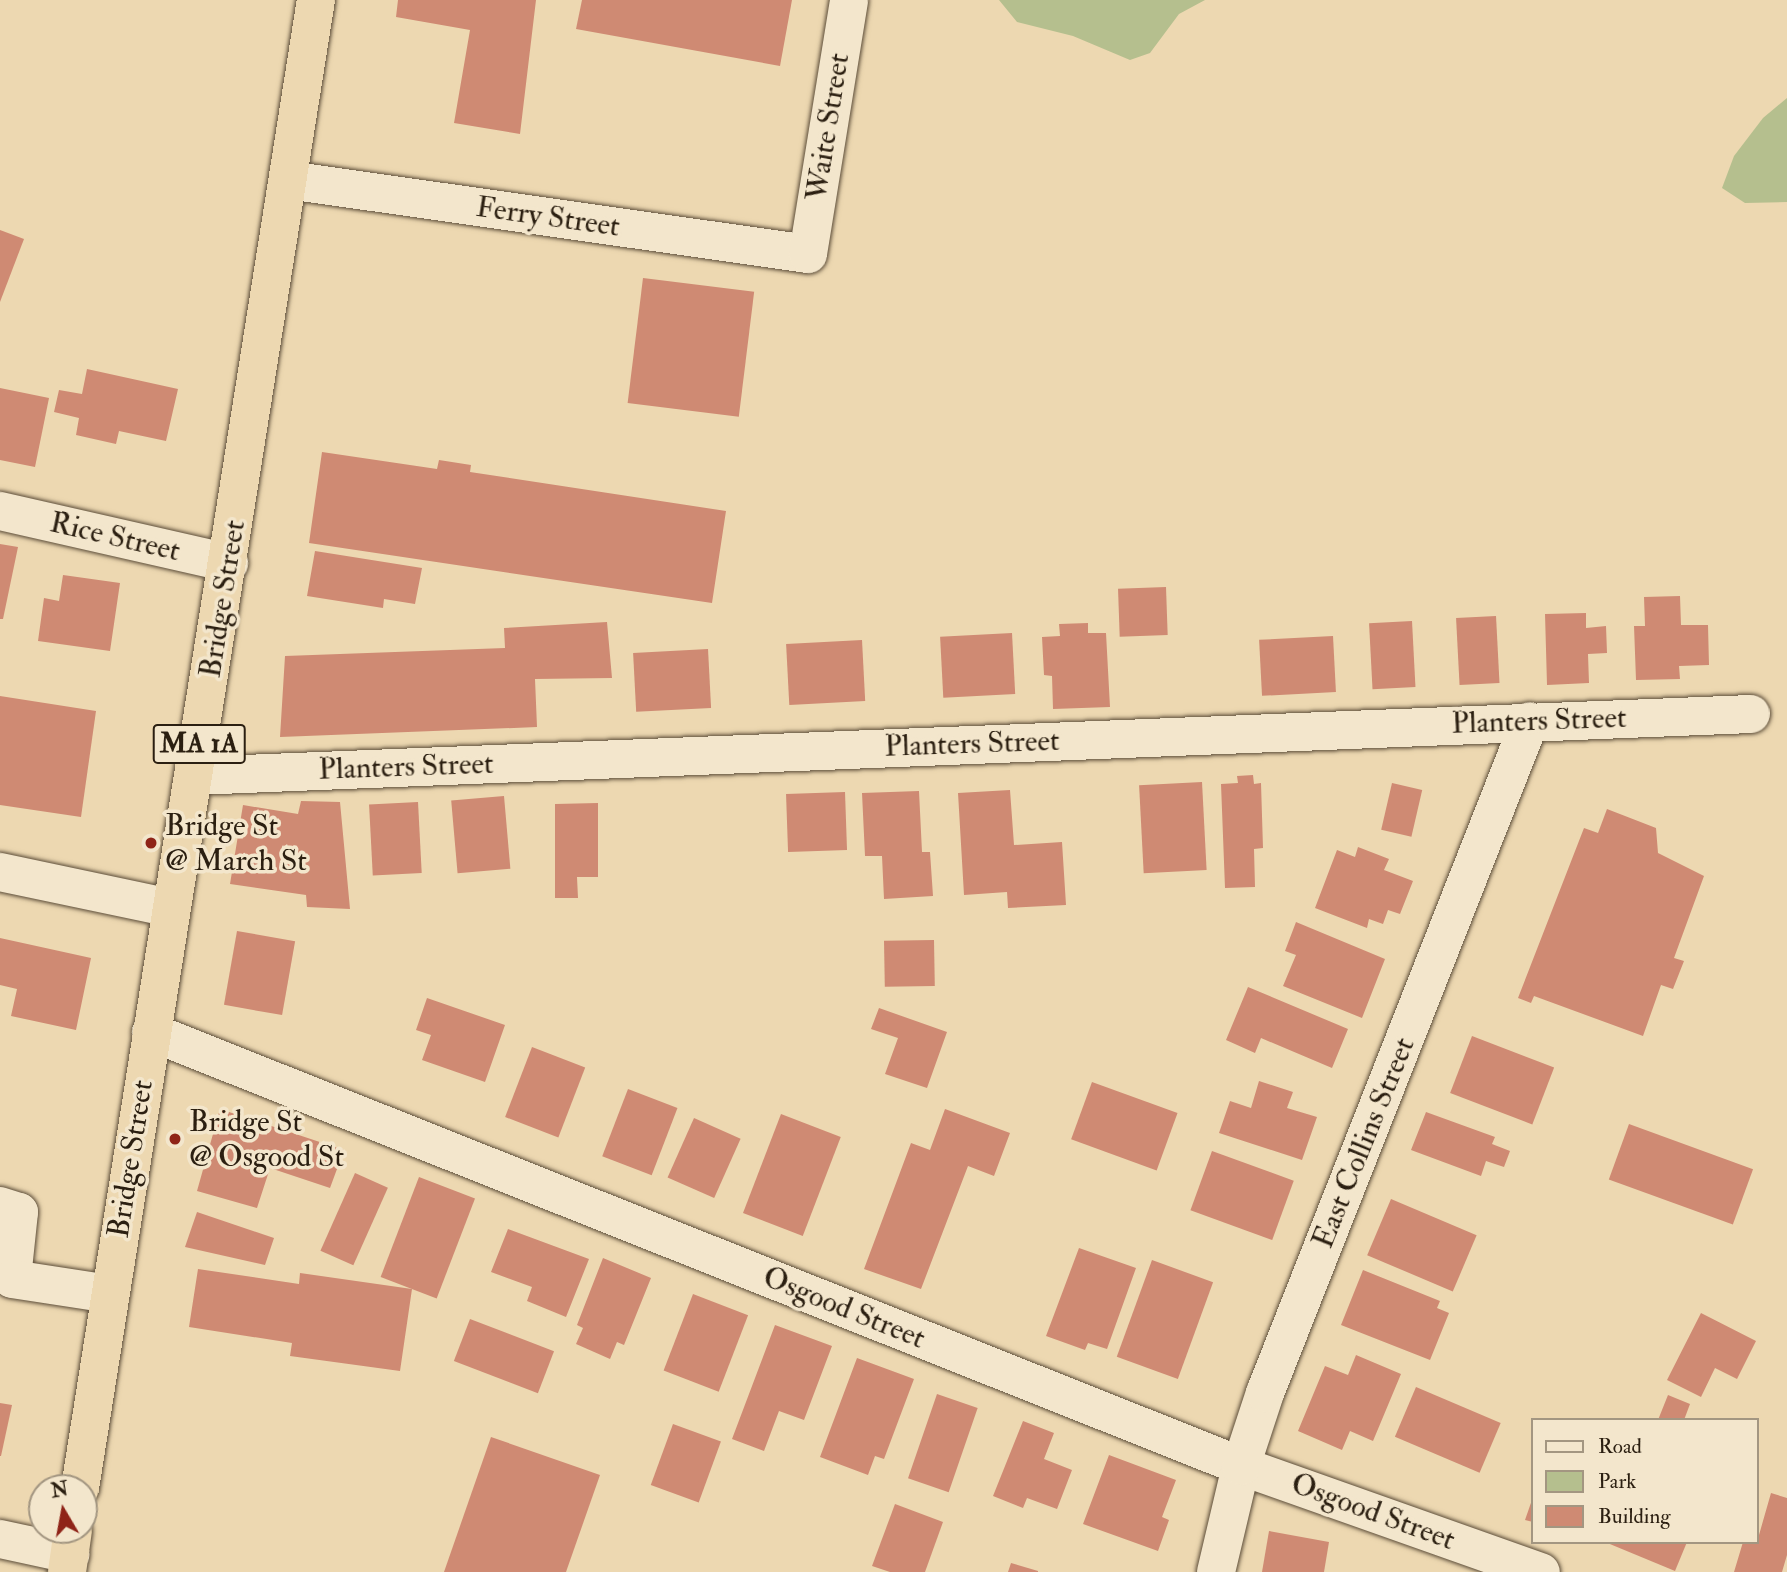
<!DOCTYPE html>
<html>
<head>
<meta charset="utf-8">
<style>
	body { margin:0 }
	#map { position:relative; width:1787px; height:1572px; overflow:hidden; background:#edd8b1; font-family:"IM FELL Double Pica",serif }
	div>[style] { position:absolute }
	.green>* { inset:0; background:#b5bf8e }
	.building>* { inset:0; background:#cf8a73; transform-origin:0 0 }
	.roads { filter:drop-shadow(0 0 2px #5c4d39) drop-shadow(0 0 2px #5c4d39) }
	.minor>* { height:38px; margin:-19px; padding:0 19px; transform-origin:19px; border-radius:19px; background:#f3e6cc }
	.highway>* { height:38px; margin:-19px; padding:0 19px; transform-origin:19px; border-radius:19px; background:#edd8b1 }
	.dots>* { width:19px; height:19px; translate:-50% -50%; box-sizing:border-box; border:4px solid #f3e6cc; border-radius:50% }
	span { translate:-50% -50%; white-space:nowrap; text-align:center; line-height:1.15; -webkit-text-stroke:7px #f3e6cc; paint-order:stroke }
	.shield-label span { padding:2px 5px; background:#f3e6cc; border:2px solid; border-radius:5px; -webkit-text-stroke-width:0 }
	.shield-label { font-size:28px; color:#2b1f11; font-weight:700 }
	.street-label { font-size:30px; color:#2b1f11 }
	.poi-label { font-size:30px; color:#2b1f11 }
	.left { translate:0 -50%; text-align:left }
	.legend { position:absolute; left:1531px; top:1418px; width:228px; height:126px; box-sizing:border-box; background:#f3e6cc; border:2px solid #a39681; margin:0; padding:9px 12px; list-style:none; font-size:21px; color:#2b1f11 }
	.legend li { display:flex; align-items:center; gap:14px; height:35px }
	.legend b { width:35px; border:2px solid #a39681 }
	.north { position:absolute; left:28px; top:1474px; width:70px; height:70px; box-sizing:border-box; background:#f3e6cc; border:2px solid #a39681; border-radius:50%; rotate:350deg; font-size:19px; font-weight:700; line-height:28px; text-align:center; color:#2b1f11 }
	.north::after { content:''; display:block; margin:auto; width:24px; height:32px; background:#8f2418; clip-path:polygon(50% 0,100% 100%,50% 72%,0 100%) }
</style>
</head>
<body>
<div id="map">
	<div class="green">
		<i style="clip-path:polygon(999px 0,1205px 0,1179px 14px,1150px 53px,1130px 60px,1073px 36px,1017px 22px)"></i>
		<i style="clip-path:polygon(1787px 98px,1787px 202px,1745px 203px,1722px 188px,1734px 156px,1763px 118px)"></i>
	</div>
	<div class="building">
		<i style="clip-path:polygon(398px 0,536px 0,520px 134px,454px 123px,470px 30px,396px 17px)"></i>
		<i style="clip-path:polygon(582px 0,792px 0,780px 66px,576px 29px)"></i>
		<i style="clip-path:polygon(0 230px,24px 239px,0 302px)"></i>
		<i style="left:643px;top:278px;width:112px;height:126px;rotate:7deg"></i>
		<i style="clip-path:polygon(87px 369px,178px 389px,166px 441px,119px 431px,116px 444px,76px 435px,79px 418px,54px 412px,59px 390px,82px 394px)"></i>
		<i style="clip-path:polygon(0 388px,49px 398px,35px 467px,0 460px)"></i>
		<i style="clip-path:polygon(322px 452px,437px 469px,439px 460px,471px 465px,470px 472px,726px 511px,712px 603px,309px 543px)"></i>
		<i style="clip-path:polygon(0 544px,18px 547px,3px 619px,0 619px)"></i>
		<i style="clip-path:polygon(315px 551px,422px 568px,415px 604px,384px 599px,383px 608px,307px 596px)"></i>
		<i style="clip-path:polygon(63px 575px,120px 583px,110px 651px,38px 641px,44px 598px,59px 601px)"></i>
		<i style="left:1166px;top:587px;width:48px;height:48px;rotate:88deg"></i>
		<i style="clip-path:polygon(1680px 596px,1681px 625px,1708px 625px,1709px 665px,1679px 666px,1680px 679px,1636px 680px,1634px 626px,1645px 626px,1644px 597px)"></i>
		<i style="clip-path:polygon(1586px 613px,1586px 628px,1606px 626px,1607px 653px,1588px 654px,1589px 683px,1547px 685px,1545px 614px)"></i>
		<i style="left:1496px;top:616px;width:67px;height:40px;rotate:87deg"></i>
		<i style="left:1412px;top:621px;width:66px;height:43px;rotate:87deg"></i>
		<i style="clip-path:polygon(607px 622px,612px 678px,535px 679px,537px 727px,280px 737px,285px 656px,505px 648px,504px 628px)"></i>
		<i style="clip-path:polygon(1088px 623px,1088px 633px,1106px 633px,1110px 707px,1053px 709px,1052px 676px,1044px 675px,1042px 637px,1060px 636px,1059px 624px)"></i>
		<i style="left:1012px;top:633px;width:61px;height:72px;rotate:87deg"></i>
		<i style="left:1333px;top:636px;width:56px;height:74px;rotate:87deg"></i>
		<i style="left:862px;top:640px;width:61px;height:76px;rotate:87deg"></i>
		<i style="left:708px;top:649px;width:59px;height:75px;rotate:87deg"></i>
		<i style="clip-path:polygon(0 696px,96px 711px,81px 817px,0 805px)"></i>
		<i style="clip-path:polygon(1253px 775px,1254px 784px,1261px 783px,1263px 848px,1254px 849px,1255px 887px,1225px 888px,1221px 784px,1238px 783px,1237px 776px)"></i>
		<i style="left:1202px;top:782px;width:88px;height:63px;rotate:87deg"></i>
		<i style="left:1392px;top:783px;width:31px;height:48px;rotate:13deg"></i>
		<i style="clip-path:polygon(1010px 790px,1014px 845px,1062px 842px,1066px 905px,1008px 908px,1007px 892px,964px 895px,958px 793px)"></i>
		<i style="clip-path:polygon(919px 791px,922px 852px,930px 852px,933px 896px,884px 899px,882px 856px,865px 856px,862px 793px)"></i>
		<i style="left:845px;top:792px;width:58px;height:59px;rotate:88deg"></i>
		<i style="left:504px;top:796px;width:73px;height:53px;rotate:85deg"></i>
		<i style="clip-path:polygon(301px 801px,340px 802px,350px 909px,307px 907px,306px 895px,230px 884px,243px 805px,298px 814px)"></i>
		<i style="left:418px;top:802px;width:71px;height:49px;rotate:87deg"></i>
		<i style="clip-path:polygon(598px 803px,598px 877px,577px 877px,578px 898px,555px 898px,555px 804px)"></i>
		<i style="clip-path:polygon(1607px 809px,1656px 828px,1658px 853px,1704px 876px,1674px 958px,1684px 961px,1673px 989px,1661px 985px,1643px 1036px,1534px 996px,1531px 1003px,1518px 998px,1584px 828px,1598px 833px)"></i>
		<i style="clip-path:polygon(1358px 847px,1389px 859px,1384px 870px,1413px 881px,1400px 914px,1388px 910px,1383px 924px,1369px 919px,1367px 928px,1315px 908px,1337px 850px,1355px 857px)"></i>
		<i style="clip-path:polygon(1296px 922px,1385px 959px,1362px 1018px,1283px 986px,1296px 955px,1285px 951px)"></i>
		<i style="left:237px;top:931px;width:59px;height:75px;rotate:10deg"></i>
		<i style="clip-path:polygon(0 938px,91px 958px,76px 1030px,11px 1016px,17px 989px,0 985px)"></i>
		<i style="left:934px;top:940px;width:46px;height:50px;rotate:89deg"></i>
		<i style="clip-path:polygon(1248px 987px,1348px 1029px,1332px 1068px,1261px 1038px,1255px 1053px,1226px 1040px)"></i>
		<i style="clip-path:polygon(427px 998px,505px 1025px,485px 1082px,422px 1060px,431px 1035px,416px 1030px)"></i>
		<i style="clip-path:polygon(879px 1008px,947px 1032px,927px 1088px,885px 1074px,898px 1038px,871px 1029px)"></i>
		<i style="left:1472px;top:1036px;width:88px;height:61px;rotate:21deg"></i>
		<i style="left:532px;top:1047px;width:57px;height:75px;rotate:21deg"></i>
		<i style="clip-path:polygon(1259px 1081px,1293px 1092px,1287px 1108px,1317px 1117px,1302px 1160px,1219px 1133px,1230px 1101px,1251px 1108px)"></i>
		<i style="left:1092px;top:1082px;width:91px;height:61px;rotate:20deg"></i>
		<i style="left:628px;top:1089px;width:53px;height:72px;rotate:21deg"></i>
		<i style="clip-path:polygon(220px 1109px,344px 1150px,330px 1188px,270px 1168px,257px 1208px,197px 1191px)"></i>
		<i style="clip-path:polygon(945px 1109px,1010px 1133px,994px 1176px,968px 1166px,921px 1289px,864px 1269px,911px 1143px,930px 1150px)"></i>
		<i style="clip-path:polygon(1426px 1112px,1495px 1137px,1492px 1144px,1510px 1151px,1504px 1167px,1486px 1161px,1481px 1176px,1411px 1150px)"></i>
		<i style="left:781px;top:1114px;width:64px;height:106px;rotate:21deg"></i>
		<i style="left:694px;top:1118px;width:51px;height:65px;rotate:24deg"></i>
		<i style="left:1629px;top:1124px;width:132px;height:59px;rotate:20deg"></i>
		<i style="left:1212px;top:1151px;width:87px;height:63px;rotate:20deg"></i>
		<i style="left:355px;top:1173px;width:36px;height:85px;rotate:24deg"></i>
		<i style="left:419px;top:1177px;width:60px;height:107px;rotate:21deg"></i>
		<i style="left:1391px;top:1199px;width:93px;height:61px;rotate:23deg"></i>
		<i style="clip-path:polygon(197px 1212px,274px 1238px,265px 1265px,185px 1247px)"></i>
		<i style="clip-path:polygon(508px 1229px,589px 1259px,566px 1317px,527px 1301px,532px 1287px,491px 1272px)"></i>
		<i style="clip-path:polygon(1079px 1248px,1136px 1268px,1107px 1349px,1088px 1343px,1085px 1350px,1046px 1336px)"></i>
		<i style="clip-path:polygon(603px 1258px,651px 1278px,624px 1345px,617px 1342px,610px 1359px,576px 1344px,583px 1328px,577px 1325px)"></i>
		<i style="left:1152px;top:1260px;width:65px;height:103px;rotate:20deg"></i>
		<i style="clip-path:polygon(198px 1269px,299px 1284px,300px 1273px,412px 1289px,400px 1371px,290px 1356px,292px 1343px,189px 1327px)"></i>
		<i style="clip-path:polygon(1363px 1270px,1440px 1301px,1437px 1308px,1449px 1313px,1430px 1360px,1341px 1325px)"></i>
		<i style="left:693px;top:1294px;width:59px;height:82px;rotate:21deg"></i>
		<i style="clip-path:polygon(1701px 1313px,1756px 1341px,1737px 1379px,1715px 1368px,1701px 1397px,1667px 1380px)"></i>
		<i style="left:470px;top:1319px;width:90px;height:45px;rotate:21deg"></i>
		<i style="clip-path:polygon(775px 1325px,832px 1346px,804px 1420px,779px 1411px,764px 1451px,732px 1439px)"></i>
		<i style="clip-path:polygon(1356px 1355px,1401px 1374px,1373px 1441px,1350px 1431px,1342px 1450px,1298px 1431px,1325px 1366px,1348px 1375px)"></i>
		<i style="clip-path:polygon(857px 1358px,914px 1379px,884px 1459px,875px 1456px,868px 1475px,820px 1457px)"></i>
		<i style="left:1416px;top:1387px;width:92px;height:54px;rotate:23deg"></i>
		<i style="left:937px;top:1394px;width:43px;height:89px;rotate:19deg"></i>
		<i style="clip-path:polygon(1668px 1395px,1690px 1404px,1684px 1420px,1658px 1420px)"></i>
		<i style="clip-path:polygon(0 1403px,12px 1405px,1px 1456px,0 1456px)"></i>
		<i style="clip-path:polygon(1023px 1421px,1054px 1433px,1044px 1459px,1072px 1470px,1057px 1509px,1027px 1498px,1023px 1508px,993px 1496px)"></i>
		<i style="left:673px;top:1424px;width:51px;height:65px;rotate:20deg"></i>
		<i style="clip-path:polygon(491px 1437px,600px 1475px,566px 1572px,444px 1572px)"></i>
		<i style="clip-path:polygon(1109px 1455px,1176px 1480px,1162px 1517px,1169px 1520px,1158px 1551px,1083px 1524px)"></i>
		<i style="clip-path:polygon(1771px 1493px,1787px 1498px,1787px 1555px,1782px 1572px,1734px 1572px,1743px 1542px,1757px 1542px)"></i>
		<i style="clip-path:polygon(1533px 1497px,1533px 1522px,1525px 1520px)"></i>
		<i style="clip-path:polygon(895px 1504px,943px 1522px,925px 1572px,890px 1572px,872px 1566px)"></i>
		<i style="clip-path:polygon(1269px 1531px,1329px 1542px,1324px 1572px,1262px 1572px)"></i>
		<i style="clip-path:polygon(1605px 1542px,1687px 1542px,1675px 1571px)"></i>
		<i style="clip-path:polygon(1011px 1563px,1038px 1571px,1038px 1572px,1008px 1572px)"></i>
	</div>
	<div class="roads">
		<div class="minor">
			<i style="left:288px;top:180px;width:525px;rotate:8.1deg"></i>
			<i style="left:808px;top:254px;width:257px;rotate:-80.8deg"></i>
			<i style="left:0;top:511px;width:235px;rotate:12.8deg"></i>
			<i style="left:194px;top:776px;width:1558px;rotate:-2.28deg"></i>
			<i style="left:0;top:872px;width:175px;rotate:11.9deg"></i>
			<i style="left:151px;top:1032px;width:1173px;rotate:21.71deg"></i>
			<i style="left:1241px;top:1466px;width:318px;rotate:19.5deg"></i>
			<i style="left:0;top:1206px;width:20px;rotate:18deg"></i>
			<i style="left:19px;top:1212px;width:67px;rotate:96deg"></i>
			<i style="left:12px;top:1279px;width:99px;rotate:8.7deg"></i>
			<i style="left:0;top:1539px;width:72px;rotate:12.1deg"></i>
			<i style="left:1216px;top:1572px;width:109px;rotate:-76.7deg"></i>
			<i style="left:1241px;top:1466px;width:77px;rotate:-71.8deg"></i>
			<i style="left:1265px;top:1393px;width:722px;rotate:-68.48deg"></i>
		</div>
		<div class="highway">
			<i style="left:80px;top:1488px;width:1507px;rotate:-80.99deg"></i>
			<i style="left:67px;top:1572px;width:42px;rotate:-81.9deg"></i>
		</div>
	</div>
	<div class="dots">
		<i style="left:151px;top:843px;background:#8f2418"></i>
		<i style="left:175px;top:1139px;background:#8f2418"></i>
	</div>
	<div class="shield-label">
		<span style="left:199px;top:744px">MA 1A</span>
	</div>
	<div class="street-label">
		<span style="left:828px;top:127px;rotate:-81deg">Waite Street</span>
		<span style="left:548px;top:217px;rotate:8deg">Ferry Street</span>
		<span style="left:115px;top:537px;rotate:13deg">Rice Street</span>
		<span style="left:223px;top:599px;rotate:-81deg">Bridge Street</span>
		<span style="left:1539px;top:721px;rotate:-2deg">Planters Street</span>
		<span style="left:972px;top:744px;rotate:-2deg">Planters Street</span>
		<span style="left:406px;top:767px;rotate:-2deg">Planters Street</span>
		<span style="left:1364px;top:1143px;rotate:-68deg">East Collins Street</span>
		<span style="left:131px;top:1159px;rotate:-81deg">Bridge Street</span>
		<span style="left:844px;top:1308px;rotate:22deg">Osgood Street</span>
		<span style="left:1373px;top:1512px;rotate:20deg">Osgood Street</span>
	</div>
	<div class="poi-label">
		<span class="left" style="left:165px;top:843px">Bridge St<br>@ March St</span>
		<span class="left" style="left:189px;top:1139px">Bridge St<br>@ Osgood St</span>
	</div>
	<ul class="legend">
	<li><b style="height:9px;background:#f3e6cc"></b>Road</li>
	<li><b style="height:19px;background:#b5bf8e"></b>Park</li>
	<li><b style="height:19px;background:#cf8a73"></b>Building</li>
	</ul>
	<div class="north">N</div>
</div>
</body>
</html>
